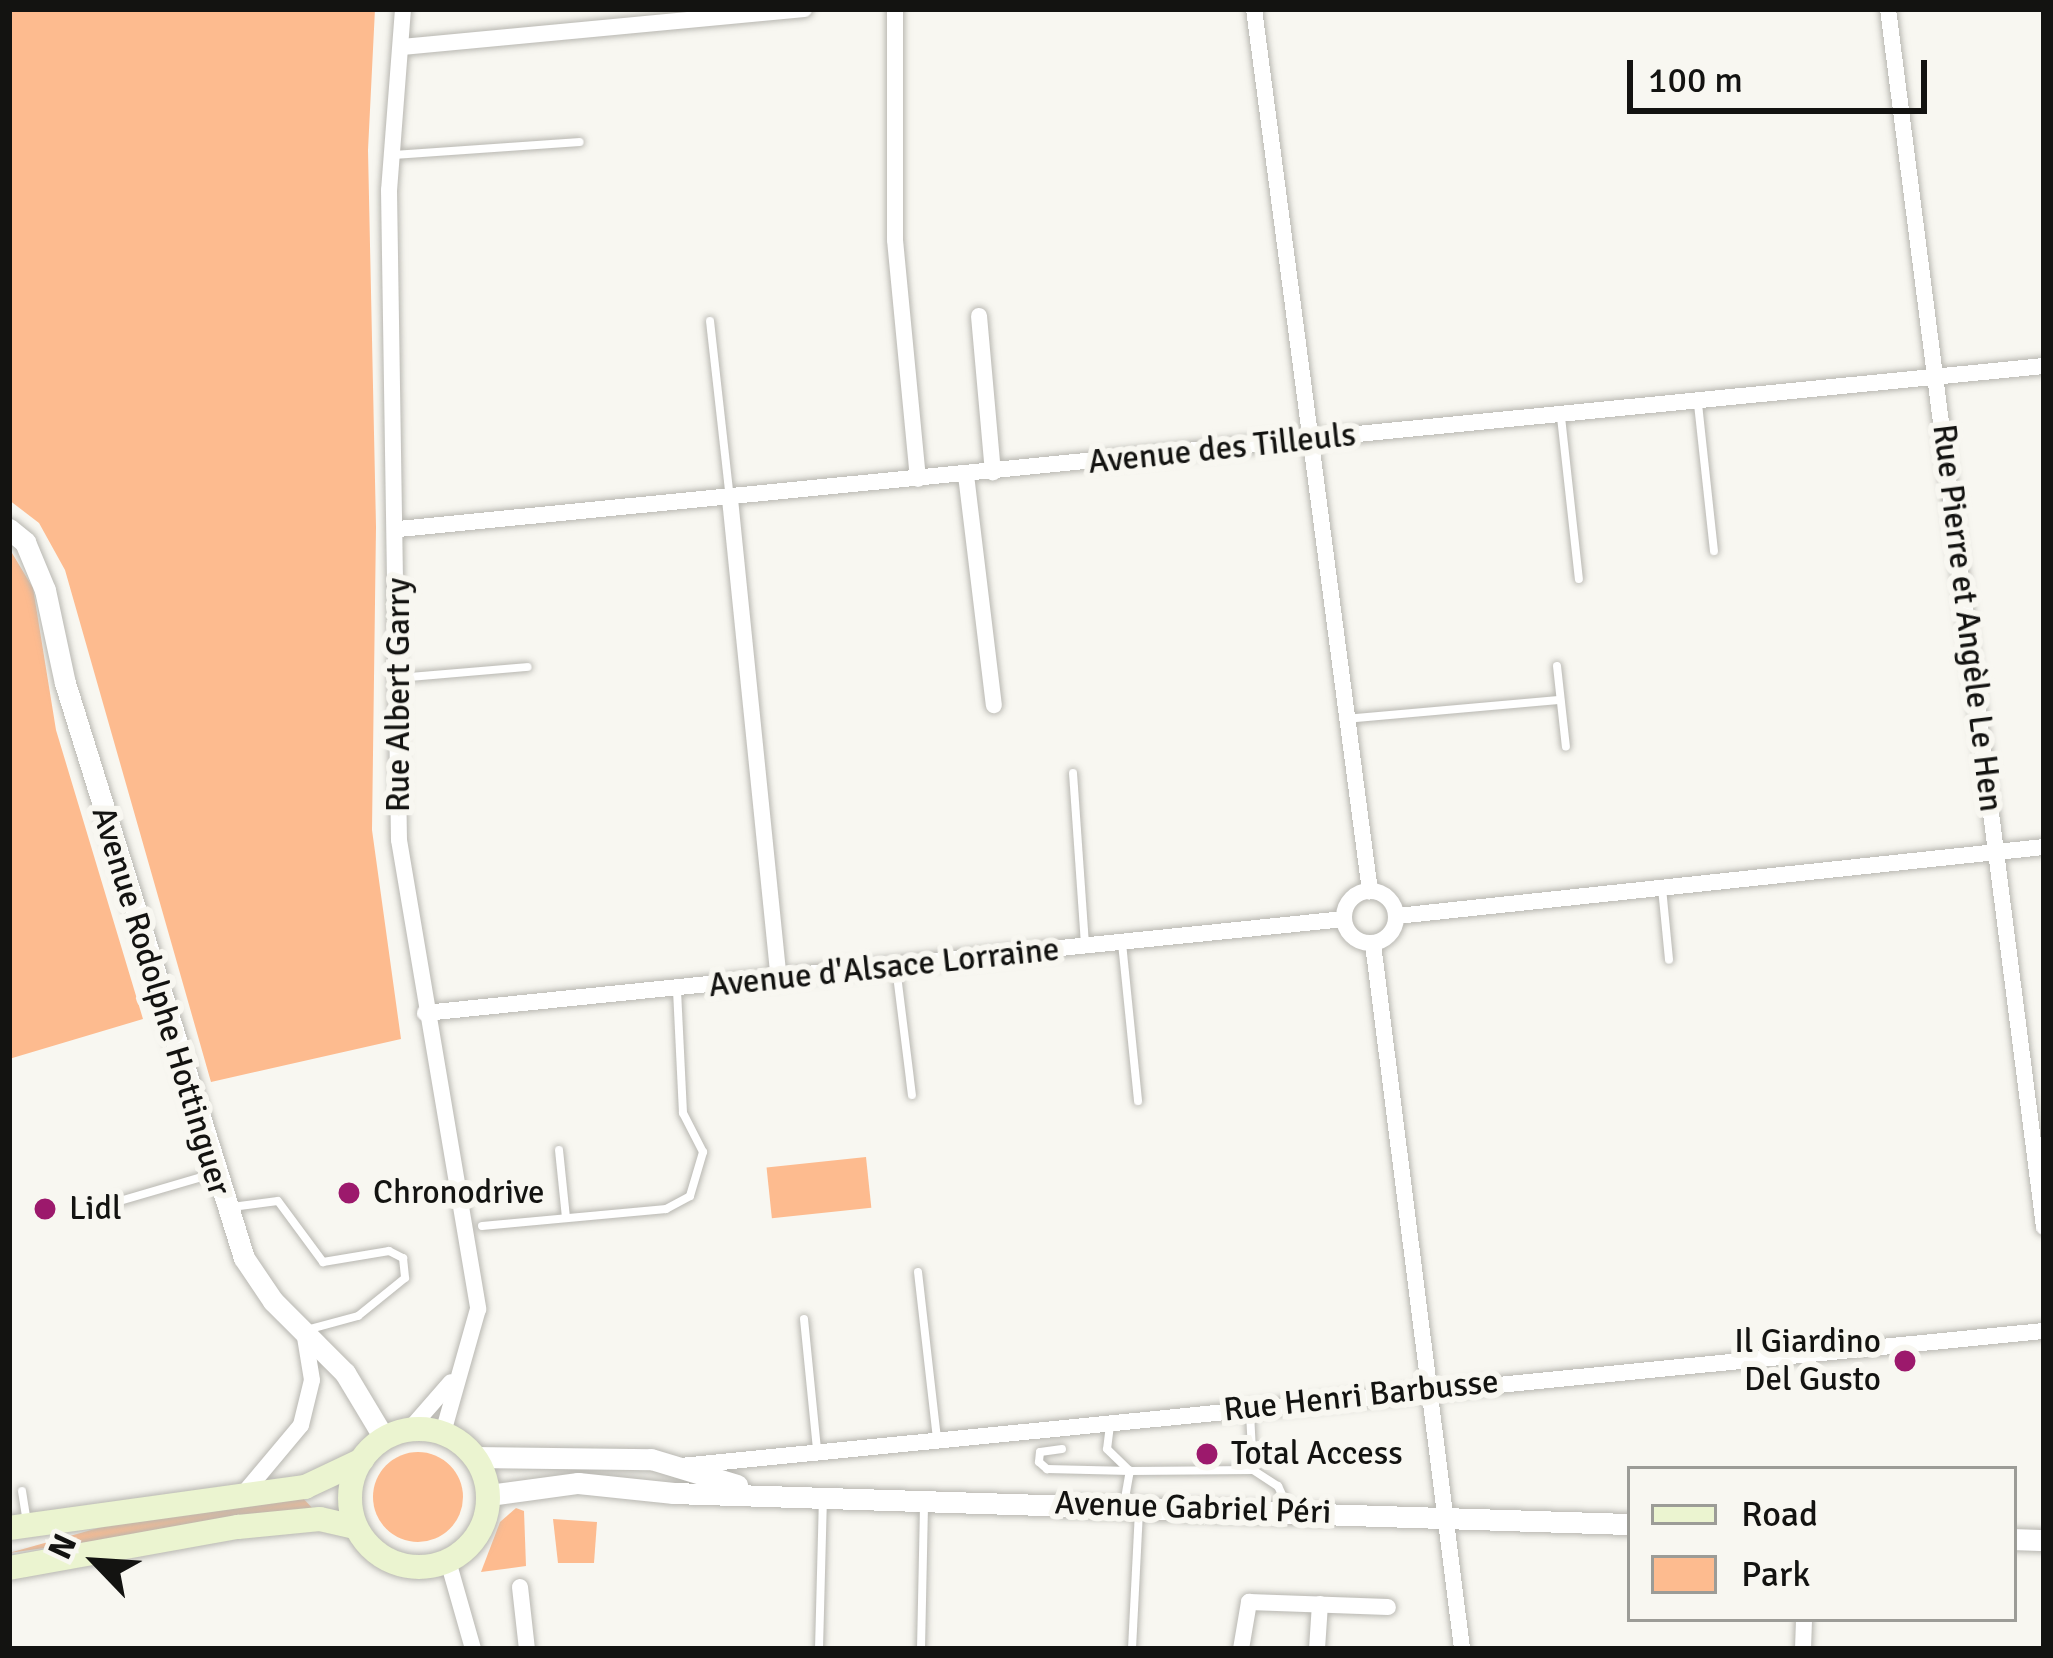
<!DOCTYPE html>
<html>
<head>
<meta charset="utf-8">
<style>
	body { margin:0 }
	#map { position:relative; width:2053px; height:1658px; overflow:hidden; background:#f8f7f1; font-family:Signika,sans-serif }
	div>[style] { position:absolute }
	.green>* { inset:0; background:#fdbb8f; transform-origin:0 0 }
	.round { border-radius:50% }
	.roads { filter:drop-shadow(0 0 3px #b8b7b1) drop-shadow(0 0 3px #b8b7b1) }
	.service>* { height:8px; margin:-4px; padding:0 4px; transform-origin:4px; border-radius:4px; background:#fff }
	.minor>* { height:16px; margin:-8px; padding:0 8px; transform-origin:8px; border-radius:8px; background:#fff }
	.minor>.ring { margin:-8px; padding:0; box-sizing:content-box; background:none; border:16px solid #fff; border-radius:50% }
	.tertiary>* { height:21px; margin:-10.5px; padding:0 10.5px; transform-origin:10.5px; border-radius:10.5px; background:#fff }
	.secondary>* { height:24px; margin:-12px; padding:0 12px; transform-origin:12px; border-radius:12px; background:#ebf4d0 }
	.secondary>.ring { margin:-12px; padding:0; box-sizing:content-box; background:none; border:24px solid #ebf4d0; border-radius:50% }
	.dots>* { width:33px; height:33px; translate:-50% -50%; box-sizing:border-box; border:6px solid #f8f7f1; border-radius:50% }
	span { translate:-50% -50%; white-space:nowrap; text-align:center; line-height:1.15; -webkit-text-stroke:12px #f8f7f1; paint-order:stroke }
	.street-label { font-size:33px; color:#131311 }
	.poi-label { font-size:33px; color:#131311 }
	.left { translate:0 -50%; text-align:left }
	.right { translate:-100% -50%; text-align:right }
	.frame { position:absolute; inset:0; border:12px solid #131311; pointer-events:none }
	.legend { position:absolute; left:1627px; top:1466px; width:390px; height:156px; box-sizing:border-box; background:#f8f7f1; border:3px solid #9c9c97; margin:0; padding:15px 21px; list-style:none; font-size:36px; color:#131311 }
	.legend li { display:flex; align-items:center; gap:24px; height:60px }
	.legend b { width:60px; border:3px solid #9c9c97 }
	.north { position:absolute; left:36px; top:1502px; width:120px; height:120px; -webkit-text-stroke:9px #f8f7f1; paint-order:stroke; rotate:295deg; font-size:33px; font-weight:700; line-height:48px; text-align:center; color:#131311 }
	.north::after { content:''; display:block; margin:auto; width:42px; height:54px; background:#131311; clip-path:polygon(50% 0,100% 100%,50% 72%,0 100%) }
	.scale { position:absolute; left:1627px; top:60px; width:300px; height:54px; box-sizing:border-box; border:6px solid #131311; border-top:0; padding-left:15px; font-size:36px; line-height:42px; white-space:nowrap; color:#131311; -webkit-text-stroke:9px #f8f7f1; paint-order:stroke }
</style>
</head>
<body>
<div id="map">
	<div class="green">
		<i style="clip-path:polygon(9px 9px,375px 9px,368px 150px,376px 527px,372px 830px,401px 1039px,211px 1082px,65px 570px,39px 523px,9px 500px)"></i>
		<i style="clip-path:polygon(9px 548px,33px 588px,56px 730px,143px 1019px,9px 1059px)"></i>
		<i style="left:866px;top:1157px;width:51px;height:100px;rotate:84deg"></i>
		<i class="round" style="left:373px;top:1452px;width:90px;height:90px"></i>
		<i style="clip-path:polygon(301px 1496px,314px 1510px,9px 1553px,109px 1525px)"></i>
		<i style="clip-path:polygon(516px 1508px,524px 1511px,526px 1566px,481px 1572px,500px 1522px)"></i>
		<i style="clip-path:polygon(553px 1519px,597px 1522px,594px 1563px,558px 1563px)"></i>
	</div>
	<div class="roads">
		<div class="service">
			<i style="left:394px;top:155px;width:186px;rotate:-4deg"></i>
			<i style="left:710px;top:321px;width:178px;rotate:83.6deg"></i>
			<i style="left:1698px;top:404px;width:148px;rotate:83.8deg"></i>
			<i style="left:1561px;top:417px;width:163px;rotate:83.7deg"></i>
			<i style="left:1557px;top:666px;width:81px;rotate:83.7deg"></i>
			<i style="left:399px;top:678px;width:129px;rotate:-4.9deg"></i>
			<i style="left:1346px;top:719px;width:215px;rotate:-5.1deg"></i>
			<i style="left:1073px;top:773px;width:173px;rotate:86deg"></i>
			<i style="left:1662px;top:888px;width:72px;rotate:84.4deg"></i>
			<i style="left:1122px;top:943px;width:159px;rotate:84.2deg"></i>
			<i style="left:896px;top:967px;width:129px;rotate:82.9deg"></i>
			<i style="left:559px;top:1150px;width:68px;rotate:84.1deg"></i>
			<i style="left:106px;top:1205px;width:110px;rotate:-16.3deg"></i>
			<i style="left:232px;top:1207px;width:46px;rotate:-7.4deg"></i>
			<i style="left:278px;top:1201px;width:76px;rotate:53.6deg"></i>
			<i style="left:323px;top:1262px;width:67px;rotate:-9.5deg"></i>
			<i style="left:389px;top:1251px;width:16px;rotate:27deg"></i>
			<i style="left:403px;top:1258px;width:20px;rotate:84deg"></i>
			<i style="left:405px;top:1278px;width:60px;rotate:141deg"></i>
			<i style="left:358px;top:1316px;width:54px;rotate:164.9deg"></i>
			<i style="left:482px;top:1226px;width:185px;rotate:-5.3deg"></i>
			<i style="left:666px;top:1209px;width:27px;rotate:-28deg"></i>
			<i style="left:690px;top:1196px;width:46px;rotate:-73.5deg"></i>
			<i style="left:703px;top:1152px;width:44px;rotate:-117.1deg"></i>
			<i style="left:683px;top:1113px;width:122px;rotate:-92.8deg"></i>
			<i style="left:918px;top:1272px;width:167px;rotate:83.5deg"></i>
			<i style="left:804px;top:1319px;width:131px;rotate:84.3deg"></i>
			<i style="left:1250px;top:1413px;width:57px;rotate:87deg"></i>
			<i style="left:1110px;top:1425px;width:24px;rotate:97deg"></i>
			<i style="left:1107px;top:1449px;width:30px;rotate:44deg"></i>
			<i style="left:1062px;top:1449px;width:22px;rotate:172deg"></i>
			<i style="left:1040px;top:1452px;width:10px;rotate:96deg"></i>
			<i style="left:1039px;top:1462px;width:11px;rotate:41deg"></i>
			<i style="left:1047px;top:1469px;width:83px;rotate:1.4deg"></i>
			<i style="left:22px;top:1491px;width:33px;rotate:81deg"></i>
			<i style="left:1124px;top:1504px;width:34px;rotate:-80deg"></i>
			<i style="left:1130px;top:1471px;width:123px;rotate:-0.5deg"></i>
			<i style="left:1253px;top:1470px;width:30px;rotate:33deg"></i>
			<i style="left:1278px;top:1486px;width:26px;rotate:65deg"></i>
			<i style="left:819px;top:1649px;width:148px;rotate:-88.5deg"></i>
			<i style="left:921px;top:1649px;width:144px;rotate:-88.8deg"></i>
			<i style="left:1132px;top:1649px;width:136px;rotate:-87.1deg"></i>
		</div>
		<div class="minor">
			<i style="left:403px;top:9px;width:182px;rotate:94.4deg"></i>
			<i style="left:389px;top:190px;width:650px;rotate:89.12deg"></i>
			<i style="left:399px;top:840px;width:476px;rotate:80.4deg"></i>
			<i style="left:478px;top:1309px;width:129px;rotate:105.8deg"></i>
			<i style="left:895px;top:9px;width:231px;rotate:90deg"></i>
			<i style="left:895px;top:240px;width:240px;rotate:84.5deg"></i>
			<i style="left:1254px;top:9px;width:890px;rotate:82.51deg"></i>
			<i style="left:1888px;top:9px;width:1228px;rotate:82.7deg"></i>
			<i style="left:402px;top:47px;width:404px;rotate:-5.4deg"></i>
			<i style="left:979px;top:316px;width:157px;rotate:84.9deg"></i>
			<i style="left:966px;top:475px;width:232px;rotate:83.1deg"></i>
			<i style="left:730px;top:499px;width:482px;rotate:84.2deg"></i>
			<i style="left:399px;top:529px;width:1653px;rotate:-5.66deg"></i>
			<i class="ring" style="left:1344px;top:891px;width:36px;height:36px"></i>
			<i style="left:1397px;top:916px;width:651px;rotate:-6.09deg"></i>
			<i style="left:1373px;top:944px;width:711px;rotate:82.8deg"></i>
			<i style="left:425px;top:1013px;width:924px;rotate:-5.84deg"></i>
			<i style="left:410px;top:1429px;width:62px;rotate:-48.9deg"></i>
			<i style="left:681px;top:1466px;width:1370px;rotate:-5.66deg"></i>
			<i style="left:245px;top:1492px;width:87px;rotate:-50.1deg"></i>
			<i style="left:301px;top:1425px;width:46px;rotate:-76.3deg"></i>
			<i style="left:312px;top:1380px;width:50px;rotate:-99.3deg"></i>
			<i style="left:448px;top:1561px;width:91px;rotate:74.1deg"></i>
			<i style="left:520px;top:1587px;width:62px;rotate:83.6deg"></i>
			<i style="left:1241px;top:1649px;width:48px;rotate:-80.3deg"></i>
			<i style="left:1249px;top:1602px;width:139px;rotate:2.1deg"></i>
			<i style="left:1317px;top:1649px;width:45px;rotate:-86.2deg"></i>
			<i style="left:1803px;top:1649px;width:30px;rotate:-88deg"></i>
		</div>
		<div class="tertiary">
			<i style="left:9px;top:529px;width:21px;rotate:39deg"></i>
			<i style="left:25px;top:542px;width:52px;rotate:67.4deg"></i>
			<i style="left:45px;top:590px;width:95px;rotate:77.9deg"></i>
			<i style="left:65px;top:683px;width:602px;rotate:72.71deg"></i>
			<i style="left:244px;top:1258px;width:52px;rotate:56deg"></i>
			<i style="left:273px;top:1301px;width:102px;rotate:45deg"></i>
			<i style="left:345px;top:1373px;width:76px;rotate:59deg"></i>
			<i style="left:475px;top:1457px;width:176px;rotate:0.7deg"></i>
			<i style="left:651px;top:1459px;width:90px;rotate:16.8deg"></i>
			<i style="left:489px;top:1495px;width:90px;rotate:-7.7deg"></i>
			<i style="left:578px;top:1483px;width:96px;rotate:6deg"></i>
			<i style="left:673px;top:1493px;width:958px;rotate:1.86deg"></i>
			<i style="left:2014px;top:1539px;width:30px;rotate:2deg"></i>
		</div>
		<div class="secondary">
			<i class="ring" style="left:350px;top:1429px;width:114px;height:114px"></i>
			<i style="left:9px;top:1528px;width:299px;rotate:-7.9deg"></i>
			<i style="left:305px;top:1487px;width:63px;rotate:-25.3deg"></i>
			<i style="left:9px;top:1568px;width:233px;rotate:-10.2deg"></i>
			<i style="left:238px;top:1527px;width:82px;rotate:-5.6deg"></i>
			<i style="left:320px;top:1519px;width:36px;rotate:13deg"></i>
		</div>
	</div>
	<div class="dots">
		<i style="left:349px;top:1193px;background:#9c196c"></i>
		<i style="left:45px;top:1209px;background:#9c196c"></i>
		<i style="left:1905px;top:1361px;background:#9c196c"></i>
		<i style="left:1207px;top:1454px;background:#9c196c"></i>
	</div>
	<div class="street-label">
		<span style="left:1222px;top:449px;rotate:-6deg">Avenue des Tilleuls</span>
		<span style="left:1967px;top:618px;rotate:83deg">Rue Pierre et Angèle Le Hen</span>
		<span style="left:399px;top:695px;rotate:-90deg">Rue Albert Garry</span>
		<span style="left:884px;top:968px;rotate:-6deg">Avenue d'Alsace Lorraine</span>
		<span style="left:161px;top:1001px;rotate:73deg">Avenue Rodolphe Hottinguer</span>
		<span style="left:1361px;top:1396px;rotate:-6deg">Rue Henri Barbusse</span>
		<span style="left:1193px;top:1508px;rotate:2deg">Avenue Gabriel Péri</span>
	</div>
	<div class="poi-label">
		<span class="left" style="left:373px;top:1193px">Chronodrive</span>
		<span class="left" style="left:69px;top:1209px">Lidl</span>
		<span class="right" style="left:1881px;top:1361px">Il Giardino<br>Del Gusto</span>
		<span class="left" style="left:1231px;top:1454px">Total Access</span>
	</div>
	<div class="frame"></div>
	<ul class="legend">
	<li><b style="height:15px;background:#ebf4d0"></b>Road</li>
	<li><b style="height:33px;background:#fdbb8f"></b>Park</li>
	</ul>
	<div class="north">N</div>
	<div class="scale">100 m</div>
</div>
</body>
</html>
